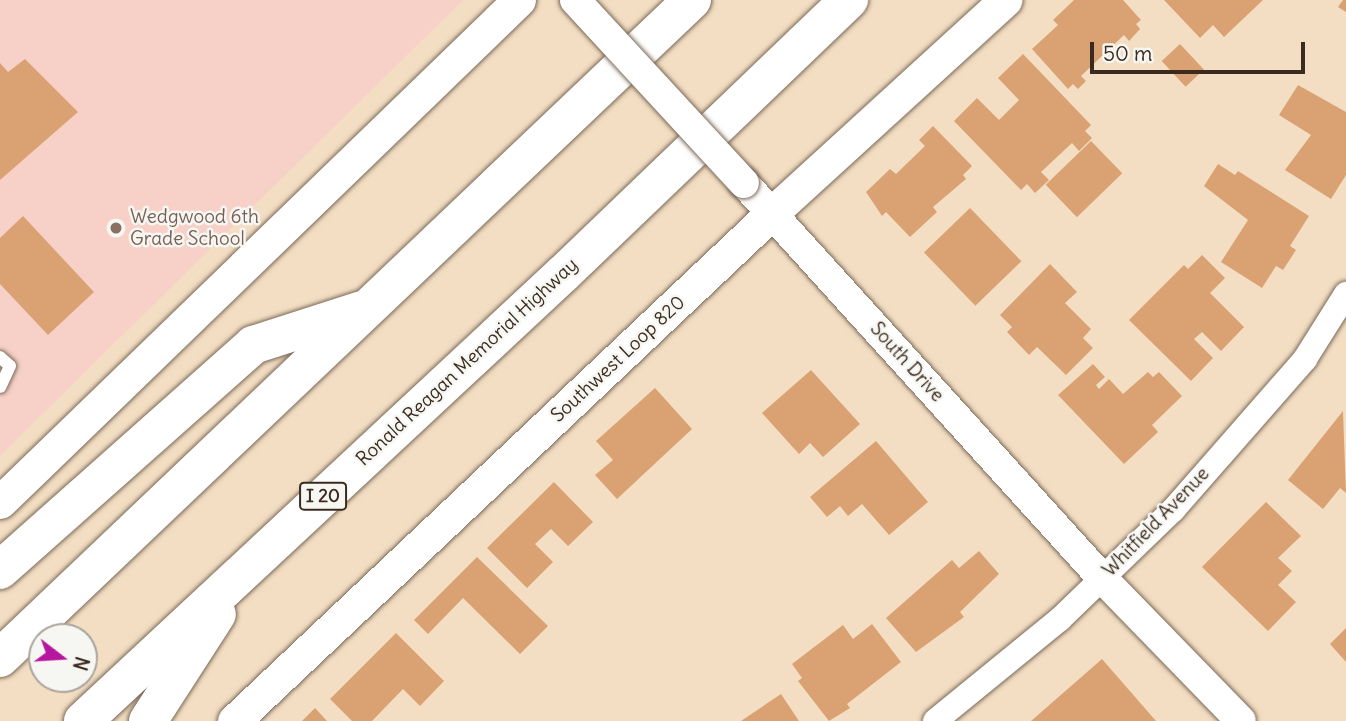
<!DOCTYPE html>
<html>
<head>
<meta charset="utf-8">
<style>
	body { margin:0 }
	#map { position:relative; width:1346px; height:721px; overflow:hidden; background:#f3dec3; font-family:Delius,sans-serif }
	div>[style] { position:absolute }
	.built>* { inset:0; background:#f7d1c7 }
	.building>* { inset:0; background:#daa273; transform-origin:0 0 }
	.roads { filter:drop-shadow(0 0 2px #7b6958) drop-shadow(0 0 2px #7b6958) }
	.service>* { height:12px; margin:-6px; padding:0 6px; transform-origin:6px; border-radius:6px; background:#fff }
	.minor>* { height:24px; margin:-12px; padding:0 12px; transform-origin:12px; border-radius:12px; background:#fff }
	.tertiary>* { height:30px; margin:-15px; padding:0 15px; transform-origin:15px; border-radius:15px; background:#fff }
	.secondary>* { height:33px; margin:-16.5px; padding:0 16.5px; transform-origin:16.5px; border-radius:16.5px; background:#fff }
	.motorway>* { height:38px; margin:-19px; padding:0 19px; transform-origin:19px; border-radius:19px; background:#fff }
	.bridges { filter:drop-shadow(0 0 2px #7b6958) drop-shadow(0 0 2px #7b6958) }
	.tertiary-bridge>* { height:30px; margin:-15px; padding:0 15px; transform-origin:15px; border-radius:15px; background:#fff }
	.dots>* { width:19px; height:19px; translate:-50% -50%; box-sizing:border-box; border:4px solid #f6f6f2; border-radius:50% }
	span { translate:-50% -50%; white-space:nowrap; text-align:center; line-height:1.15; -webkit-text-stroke:5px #f6f6f2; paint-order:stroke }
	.shield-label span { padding:2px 5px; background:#f6f6f2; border:2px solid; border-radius:5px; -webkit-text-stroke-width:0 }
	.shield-label { font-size:18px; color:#3b2a1e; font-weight:700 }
	.education-label { font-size:19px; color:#785e54 }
	.left { translate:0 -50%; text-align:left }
	.street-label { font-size:19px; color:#3b2a1e }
	.north { position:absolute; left:28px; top:623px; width:70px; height:70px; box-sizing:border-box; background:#f6f6f2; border:2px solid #aba49d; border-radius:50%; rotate:107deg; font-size:19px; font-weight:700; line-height:28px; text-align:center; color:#3b2a1e }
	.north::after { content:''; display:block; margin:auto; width:24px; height:32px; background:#b5179e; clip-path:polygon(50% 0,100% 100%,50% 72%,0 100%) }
	.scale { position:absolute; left:1090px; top:42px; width:215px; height:32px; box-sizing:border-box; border:4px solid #3b2a1e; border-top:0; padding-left:9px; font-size:21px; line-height:24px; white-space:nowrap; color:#3b2a1e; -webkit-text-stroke:5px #f6f6f2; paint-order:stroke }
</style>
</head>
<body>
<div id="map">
	<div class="built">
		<i style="clip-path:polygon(0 0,463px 0,0 456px)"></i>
	</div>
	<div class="building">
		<i style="clip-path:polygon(1074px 0,1123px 0,1141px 20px,1136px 24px,1140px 29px,1129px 41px,1124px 35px,1081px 76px,1086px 81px,1078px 89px,1073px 84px,1068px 89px,1032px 49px,1058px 25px,1053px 20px)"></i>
		<i style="clip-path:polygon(1164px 0,1263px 0,1224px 37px,1213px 25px,1200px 38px)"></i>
		<i style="clip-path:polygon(1343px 0,1346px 0,1346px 12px,1338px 7px)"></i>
		<i style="left:1180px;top:44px;width:35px;height:25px;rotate:47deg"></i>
		<i style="clip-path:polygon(1023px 54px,1091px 125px,1085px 131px,1092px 138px,1079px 151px,1072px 143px,1041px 172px,1049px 180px,1035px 193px,1027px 184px,1021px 190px,954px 121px,977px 98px,999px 120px,1019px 100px,998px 78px)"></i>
		<i style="clip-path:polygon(25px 59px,78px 112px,0 180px,0 63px,8px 72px)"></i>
		<i style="clip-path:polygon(1298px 85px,1346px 112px,1346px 175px,1331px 199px,1285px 170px,1311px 135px,1279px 115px)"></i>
		<i style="clip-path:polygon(933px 126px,972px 166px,963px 175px,966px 179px,933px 207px,937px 212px,910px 237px,886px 212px,882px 216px,866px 192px,890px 169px,896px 174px,925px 146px,919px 140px)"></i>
		<i style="left:1091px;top:141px;width:45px;height:63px;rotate:46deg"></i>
		<i style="clip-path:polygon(1218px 164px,1235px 175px,1238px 171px,1309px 216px,1290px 246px,1296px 250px,1283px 270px,1276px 266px,1262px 288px,1221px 262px,1248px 220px,1204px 186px)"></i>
		<i style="left:970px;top:208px;width:74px;height:64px;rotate:46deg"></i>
		<i style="clip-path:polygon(23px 216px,94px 292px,48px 335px,0 284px,0 238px)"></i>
		<i style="clip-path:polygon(1202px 255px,1225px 278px,1210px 293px,1244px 327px,1221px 351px,1202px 332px,1194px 339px,1213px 358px,1191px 381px,1129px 320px,1184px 265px,1188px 269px)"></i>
		<i style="clip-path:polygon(1050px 264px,1077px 292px,1065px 303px,1091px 329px,1083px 338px,1093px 348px,1066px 375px,1037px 347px,1029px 355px,1007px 332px,1012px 327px,1000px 315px)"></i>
		<i style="clip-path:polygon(1093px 364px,1105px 377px,1096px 385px,1099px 389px,1109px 379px,1123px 394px,1148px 372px,1153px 377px,1159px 372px,1182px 396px,1152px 425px,1158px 432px,1124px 464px,1058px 395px)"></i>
		<i style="clip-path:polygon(811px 370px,860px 424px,823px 457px,810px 443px,799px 454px,762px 413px)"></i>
		<i style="clip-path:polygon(655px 388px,692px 429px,617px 499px,595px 475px,613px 460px,596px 441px)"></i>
		<i style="clip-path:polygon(1343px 411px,1346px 493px,1340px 488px,1323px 509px,1288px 480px)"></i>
		<i style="clip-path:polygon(876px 441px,928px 502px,889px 535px,862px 504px,848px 516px,840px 506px,827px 517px,810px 497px)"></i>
		<i style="clip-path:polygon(554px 482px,593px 522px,568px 546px,551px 529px,535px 544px,553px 562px,527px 588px,487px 548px)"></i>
		<i style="clip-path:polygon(1266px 502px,1301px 536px,1278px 558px,1292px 571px,1278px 585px,1296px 602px,1268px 631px,1202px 567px)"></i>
		<i style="clip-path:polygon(979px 551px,999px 574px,960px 612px,964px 617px,916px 652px,886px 618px,952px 560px,959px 568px)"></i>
		<i style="clip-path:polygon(477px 557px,548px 626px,520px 654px,463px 598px,428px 634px,414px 620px)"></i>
		<i style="clip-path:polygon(872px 624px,901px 662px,847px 704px,850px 708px,829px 721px,798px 681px,802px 678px,792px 664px,843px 625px,853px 639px)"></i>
		<i style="clip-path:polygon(1346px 628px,1346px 662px,1330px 644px)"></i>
		<i style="clip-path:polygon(396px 633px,444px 681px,420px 706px,403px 689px,372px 721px,352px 721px,330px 699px)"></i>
		<i style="clip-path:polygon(1102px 659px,1156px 721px,1031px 721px)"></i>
		<i style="clip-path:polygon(781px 694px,799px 721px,741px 721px)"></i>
		<i style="clip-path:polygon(315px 708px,327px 721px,302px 721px)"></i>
	</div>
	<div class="roads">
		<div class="service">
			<i style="left:0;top:357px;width:13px;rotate:42deg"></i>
			<i style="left:10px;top:366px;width:23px;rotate:115deg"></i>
		</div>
		<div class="minor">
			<i style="left:935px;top:721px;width:161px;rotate:-39.2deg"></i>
			<i style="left:1060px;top:619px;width:157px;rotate:-44deg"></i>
			<i style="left:1173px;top:510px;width:201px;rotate:-48.8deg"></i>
			<i style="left:1305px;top:359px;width:77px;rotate:-57.8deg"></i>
		</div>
		<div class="tertiary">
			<i style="left:744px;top:183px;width:533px;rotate:47.81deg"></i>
			<i style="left:1102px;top:578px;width:199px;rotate:45.8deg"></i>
		</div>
		<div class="secondary">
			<i style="left:0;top:502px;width:722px;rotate:-44.05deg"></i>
			<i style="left:234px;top:721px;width:740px;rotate:-43.36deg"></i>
			<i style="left:772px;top:213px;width:316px;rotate:-42.4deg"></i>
		</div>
		<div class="motorway">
			<i style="left:0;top:570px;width:339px;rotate:-41.6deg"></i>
			<i style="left:253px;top:345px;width:114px;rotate:-17.8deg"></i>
			<i style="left:0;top:658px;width:955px;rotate:-43.56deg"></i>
			<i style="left:83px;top:721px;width:657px;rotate:-42.97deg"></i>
			<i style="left:564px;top:273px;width:395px;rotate:-43.8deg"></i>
			<i style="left:148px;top:721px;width:127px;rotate:-57.2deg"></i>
		</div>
	</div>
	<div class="bridges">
		<div class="tertiary-bridge">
			<i style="left:575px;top:0;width:249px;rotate:47.3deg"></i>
		</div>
	</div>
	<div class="dots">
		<i style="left:116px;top:228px;background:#8d6e63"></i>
	</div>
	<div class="shield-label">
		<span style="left:323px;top:496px">I 20</span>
	</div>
	<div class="education-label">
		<span class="left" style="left:130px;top:228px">Wedgwood 6th<br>Grade School</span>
	</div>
	<div class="street-label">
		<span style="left:618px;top:359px;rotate:-43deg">Southwest Loop 820</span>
		<span style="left:467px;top:362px;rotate:-43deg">Ronald Reagan Memorial Highway</span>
		<span style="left:907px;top:362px;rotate:48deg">South Drive</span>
		<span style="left:1156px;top:522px;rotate:-46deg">Whitfield Avenue</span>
	</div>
	<div class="north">N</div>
	<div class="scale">50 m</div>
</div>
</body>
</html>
